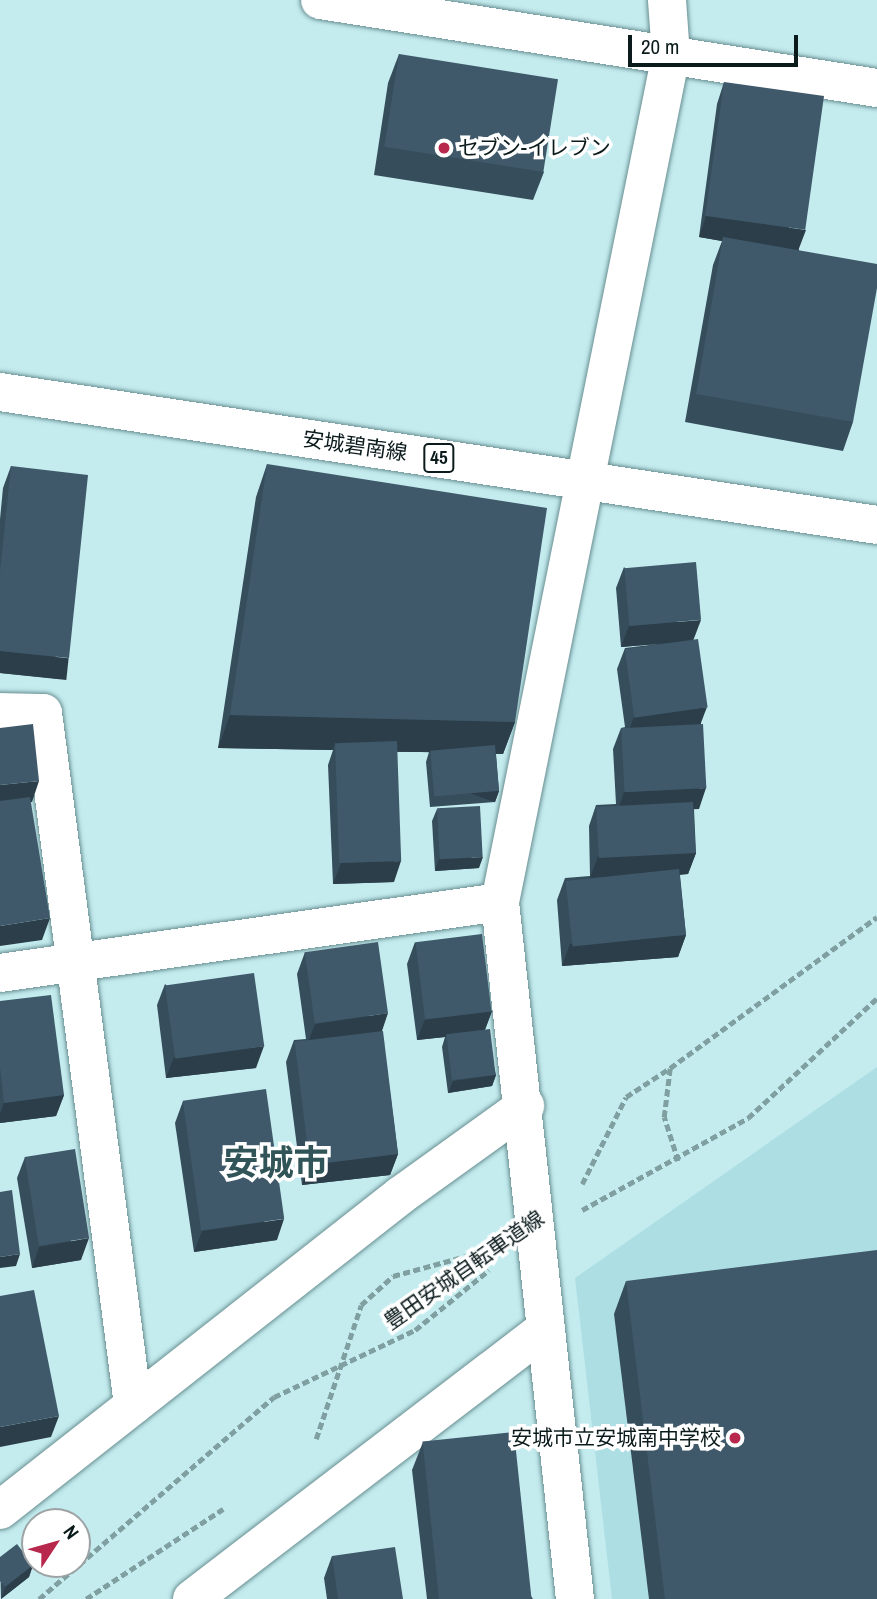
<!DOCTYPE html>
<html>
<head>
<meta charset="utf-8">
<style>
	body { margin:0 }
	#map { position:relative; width:877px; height:1599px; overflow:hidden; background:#c4ecef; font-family:"Archivo Narrow","Noto Sans JP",sans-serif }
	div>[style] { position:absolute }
	.built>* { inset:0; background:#addee3 }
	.path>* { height:4.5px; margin-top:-2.25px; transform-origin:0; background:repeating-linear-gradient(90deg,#809fa1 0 7px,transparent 0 10.5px) }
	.roads { filter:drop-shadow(0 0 2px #688e91) drop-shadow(0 0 2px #688e91) }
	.minor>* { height:38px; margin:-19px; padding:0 19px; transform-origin:19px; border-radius:19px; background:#fff }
	.primary>* { height:38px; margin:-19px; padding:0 19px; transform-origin:19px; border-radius:19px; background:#fff }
	.wall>* { inset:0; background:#364d5b }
	.shaded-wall>* { inset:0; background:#2c3e4a; transform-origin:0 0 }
	.building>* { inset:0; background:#3f596a; transform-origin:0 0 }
	.dots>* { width:19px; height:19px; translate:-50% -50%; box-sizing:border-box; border:4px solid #fff; border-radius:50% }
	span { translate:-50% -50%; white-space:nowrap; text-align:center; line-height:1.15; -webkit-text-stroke:7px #fff; paint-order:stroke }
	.shield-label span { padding:2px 5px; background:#fff; border:2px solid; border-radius:5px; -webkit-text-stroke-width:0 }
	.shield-label { font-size:19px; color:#0b1a1b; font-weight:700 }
	.poi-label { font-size:21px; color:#0b1a1b }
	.left { translate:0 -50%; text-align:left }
	.right { translate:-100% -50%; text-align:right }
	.street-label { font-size:21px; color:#0b1a1b }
	.town-label { font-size:35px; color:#305457; font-weight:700 }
	.north { position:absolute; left:21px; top:1508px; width:70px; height:70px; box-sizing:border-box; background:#fff; border:2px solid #9da3a4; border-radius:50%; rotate:54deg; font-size:19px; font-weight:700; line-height:28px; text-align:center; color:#0b1a1b }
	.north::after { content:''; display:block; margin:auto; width:24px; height:32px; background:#b8274c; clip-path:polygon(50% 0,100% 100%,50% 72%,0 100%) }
	.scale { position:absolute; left:628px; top:35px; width:170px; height:32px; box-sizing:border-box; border:4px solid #0b1a1b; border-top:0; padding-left:9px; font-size:21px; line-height:24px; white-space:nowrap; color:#0b1a1b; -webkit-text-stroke:5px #fff; paint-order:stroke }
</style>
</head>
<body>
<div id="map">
	<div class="built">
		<i style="clip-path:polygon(877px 1067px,877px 1599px,612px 1599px,575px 1278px)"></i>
	</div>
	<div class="path">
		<i style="left:678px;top:1161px;width:46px;rotate:-107.7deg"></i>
		<i style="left:664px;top:1117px;width:49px;rotate:-83deg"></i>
		<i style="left:670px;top:1068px;width:256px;rotate:-36.1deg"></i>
		<i style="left:582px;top:1184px;width:97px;rotate:-63.2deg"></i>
		<i style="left:626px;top:1097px;width:53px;rotate:-33.4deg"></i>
		<i style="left:582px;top:1210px;width:190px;rotate:-29deg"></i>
		<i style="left:748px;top:1118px;width:176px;rotate:-42.9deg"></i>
		<i style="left:316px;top:1439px;width:141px;rotate:-71.4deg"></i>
		<i style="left:361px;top:1305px;width:43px;rotate:-42.2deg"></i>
		<i style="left:393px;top:1276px;width:99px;rotate:-15.2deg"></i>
		<i style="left:39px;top:1599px;width:310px;rotate:-40.7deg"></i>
		<i style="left:274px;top:1397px;width:156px;rotate:-25.4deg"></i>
		<i style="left:415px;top:1330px;width:95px;rotate:-39deg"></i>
		<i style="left:86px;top:1599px;width:164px;rotate:-33.3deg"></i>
	</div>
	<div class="roads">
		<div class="minor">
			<i style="left:320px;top:0;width:564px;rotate:8.98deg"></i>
			<i style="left:0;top:712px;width:43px;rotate:1.3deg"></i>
			<i style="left:43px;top:713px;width:698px;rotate:82.59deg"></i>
			<i style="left:500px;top:902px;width:701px;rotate:83.86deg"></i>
			<i style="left:0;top:973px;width:505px;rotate:-8.08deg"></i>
			<i style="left:500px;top:902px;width:864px;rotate:-78.59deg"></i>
			<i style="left:671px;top:55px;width:55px;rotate:-94.2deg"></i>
			<i style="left:0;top:1510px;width:510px;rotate:-38.15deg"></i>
			<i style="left:401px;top:1195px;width:153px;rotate:-35.7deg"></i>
			<i style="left:192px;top:1599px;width:441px;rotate:-37.4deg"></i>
		</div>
		<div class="primary">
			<i style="left:0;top:392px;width:887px;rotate:8.62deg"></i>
		</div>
	</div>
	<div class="wall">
		<i style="clip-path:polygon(399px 54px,544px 172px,533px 200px,374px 175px,388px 83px)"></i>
		<i style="clip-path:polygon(724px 82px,799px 250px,853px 422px,843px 451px,685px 422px,713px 265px,722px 241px,699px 237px,717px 104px)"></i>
		<i style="clip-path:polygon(267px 464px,515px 722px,503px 754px,496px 754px,499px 791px,495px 802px,430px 807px,426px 762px,429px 752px,397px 752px,394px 882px,333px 884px,328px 765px,333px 750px,218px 748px,256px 497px)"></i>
		<i style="clip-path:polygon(11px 466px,61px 679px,0 673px,0 519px,3px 488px)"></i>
		<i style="clip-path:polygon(624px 567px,693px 639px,701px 724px,699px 809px,694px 809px,696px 853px,688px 874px,680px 875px,686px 935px,678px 957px,562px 966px,557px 900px,565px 878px,590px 876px,589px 826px,596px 805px,616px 804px,613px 749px,621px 728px,625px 727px,617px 669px,625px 648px,658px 644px,621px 647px,616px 588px)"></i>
		<i style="clip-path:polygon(437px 809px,479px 868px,435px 871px,432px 821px)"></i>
		<i style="clip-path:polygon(415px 942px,492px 1011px,485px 1030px,496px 1075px,492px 1086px,448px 1093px,442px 1047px,445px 1037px,417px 1040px,407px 964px)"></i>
		<i style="clip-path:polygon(305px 952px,382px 1031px,398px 1154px,390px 1175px,302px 1185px,286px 1062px,294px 1040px,306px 1039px,297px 974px)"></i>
		<i style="clip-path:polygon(165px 984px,256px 1068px,166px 1078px,157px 1005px)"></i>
		<i style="clip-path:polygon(0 1001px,64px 1095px,56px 1116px,0 1123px)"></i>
		<i style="clip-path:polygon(183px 1101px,277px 1240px,194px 1252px,175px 1123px)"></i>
		<i style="clip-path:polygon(25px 1157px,81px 1260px,32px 1268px,17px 1178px)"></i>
		<i style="clip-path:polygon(626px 1281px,877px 1599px,649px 1599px,614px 1314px)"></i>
		<i style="clip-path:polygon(423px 1442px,533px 1599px,427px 1599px,412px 1470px)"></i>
		<i style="clip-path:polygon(332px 1556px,403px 1599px,327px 1599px,324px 1578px)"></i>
		<i style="clip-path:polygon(0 1557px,33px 1565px,29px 1577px,1px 1599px)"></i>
	</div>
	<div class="shaded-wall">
		<i style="clip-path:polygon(706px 216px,806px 230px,798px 251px,723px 237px,722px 241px,699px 237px)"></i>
		<i style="clip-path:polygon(701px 620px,693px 641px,621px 647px,629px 626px)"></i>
		<i style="left:0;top:651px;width:69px;height:22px;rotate:6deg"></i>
		<i style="clip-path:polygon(707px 707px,699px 728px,626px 738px,634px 717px)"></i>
		<i style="clip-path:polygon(230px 715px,515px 722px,503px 754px,336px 750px,335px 743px,333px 750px,218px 748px)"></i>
		<i style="clip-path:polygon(39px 781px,32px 802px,0 806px,0 785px)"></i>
		<i style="clip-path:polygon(706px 788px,699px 809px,617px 813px,624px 792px)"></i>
		<i style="left:499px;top:791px;width:12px;height:65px;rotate:110deg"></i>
		<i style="clip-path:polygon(696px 853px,688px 874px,590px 878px,598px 856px)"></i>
		<i style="clip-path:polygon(483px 857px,479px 868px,435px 871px,439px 859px)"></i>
		<i style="clip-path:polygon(401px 861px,394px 882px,333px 884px,341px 863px)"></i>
		<i style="clip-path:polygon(50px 918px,42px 940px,0 946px,0 926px)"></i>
		<i style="clip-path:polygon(686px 935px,678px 957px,562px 966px,570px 944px)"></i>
		<i style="clip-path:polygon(492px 1011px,484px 1032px,446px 1035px,445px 1037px,417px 1040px,425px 1019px)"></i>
		<i style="clip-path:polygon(388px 1013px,381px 1034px,307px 1045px,315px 1024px)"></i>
		<i style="clip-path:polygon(264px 1046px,256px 1068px,166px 1078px,174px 1057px)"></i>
		<i style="clip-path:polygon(496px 1075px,492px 1086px,448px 1093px,453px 1081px)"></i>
		<i style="clip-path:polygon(64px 1095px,56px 1116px,0 1123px,0 1114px,4px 1103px)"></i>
		<i style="clip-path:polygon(398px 1154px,390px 1175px,302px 1185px,309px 1164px)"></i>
		<i style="clip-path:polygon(284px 1219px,277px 1240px,194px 1252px,202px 1231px)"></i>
		<i style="clip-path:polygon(89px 1238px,81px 1260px,32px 1268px,39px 1247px)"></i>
		<i style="clip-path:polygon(20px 1254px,16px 1266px,0 1268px,0 1257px)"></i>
		<i style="clip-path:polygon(59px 1416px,51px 1437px,0 1447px,0 1427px)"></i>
		<i style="clip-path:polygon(33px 1565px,29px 1577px,1px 1599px,5px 1587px)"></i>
	</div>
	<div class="building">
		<i style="left:399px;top:54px;width:161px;height:94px;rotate:9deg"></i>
		<i style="left:724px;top:82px;width:101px;height:135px;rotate:8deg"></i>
		<i style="clip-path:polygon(723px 237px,877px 264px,877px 288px,853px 422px,696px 394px)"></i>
		<i style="clip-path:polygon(267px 464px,547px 508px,515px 722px,230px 715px)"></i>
		<i style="clip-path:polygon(11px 466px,88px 475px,69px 658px,0 651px,0 572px)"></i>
		<i style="left:696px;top:562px;width:58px;height:72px;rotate:85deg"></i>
		<i style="left:698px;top:639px;width:69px;height:74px;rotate:82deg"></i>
		<i style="clip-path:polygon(33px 724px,39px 781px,0 785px,0 728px)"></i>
		<i style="left:703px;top:724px;width:64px;height:82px;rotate:87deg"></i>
		<i style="left:397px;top:741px;width:120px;height:62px;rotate:88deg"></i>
		<i style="left:495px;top:745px;width:46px;height:65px;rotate:85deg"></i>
		<i style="clip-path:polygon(30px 797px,50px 918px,0 926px,0 801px)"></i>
		<i style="left:693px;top:802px;width:51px;height:97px;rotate:87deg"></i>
		<i style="left:480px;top:806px;width:51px;height:43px;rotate:87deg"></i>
		<i style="left:679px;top:869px;width:66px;height:114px;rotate:84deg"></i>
		<i style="left:482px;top:934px;width:78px;height:67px;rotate:83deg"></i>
		<i style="left:378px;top:942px;width:72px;height:74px;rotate:82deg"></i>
		<i style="left:254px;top:973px;width:74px;height:90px;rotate:82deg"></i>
		<i style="clip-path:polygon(51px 995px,64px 1095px,4px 1103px,0 1067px,0 1001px)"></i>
		<i style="left:490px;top:1029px;width:46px;height:44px;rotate:83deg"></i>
		<i style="left:383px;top:1031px;width:124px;height:89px;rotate:83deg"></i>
		<i style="left:266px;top:1089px;width:131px;height:84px;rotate:82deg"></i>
		<i style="left:75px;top:1149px;width:90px;height:51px;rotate:81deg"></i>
		<i style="clip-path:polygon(12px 1190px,20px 1254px,0 1257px,0 1192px)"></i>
		<i style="clip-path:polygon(877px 1250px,877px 1599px,665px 1599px,626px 1281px)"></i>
		<i style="clip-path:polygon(34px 1290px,59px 1416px,0 1427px,0 1296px)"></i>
		<i style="left:514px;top:1432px;width:168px;height:92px;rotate:84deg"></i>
		<i style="clip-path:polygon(17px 1544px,33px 1565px,5px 1587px,0 1581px,0 1557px)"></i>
		<i style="clip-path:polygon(395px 1547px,403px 1599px,338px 1599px,332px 1556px)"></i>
	</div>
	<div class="dots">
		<i style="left:444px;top:148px;background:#b8274c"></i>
		<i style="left:735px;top:1438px;background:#b8274c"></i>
	</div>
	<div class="shield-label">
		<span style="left:439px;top:458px">45</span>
	</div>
	<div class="poi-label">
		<span class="left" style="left:458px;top:148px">セブン-イレブン</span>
		<span class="right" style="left:721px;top:1438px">安城市立安城南中学校</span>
	</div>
	<div class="street-label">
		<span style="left:355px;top:446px;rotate:8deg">安城碧南線</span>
		<span style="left:464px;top:1270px;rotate:-35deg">豊田安城自転車道線</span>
	</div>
	<div class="town-label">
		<span style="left:276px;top:1163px">安城市</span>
	</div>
	<div class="north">N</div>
	<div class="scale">20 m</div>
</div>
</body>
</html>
